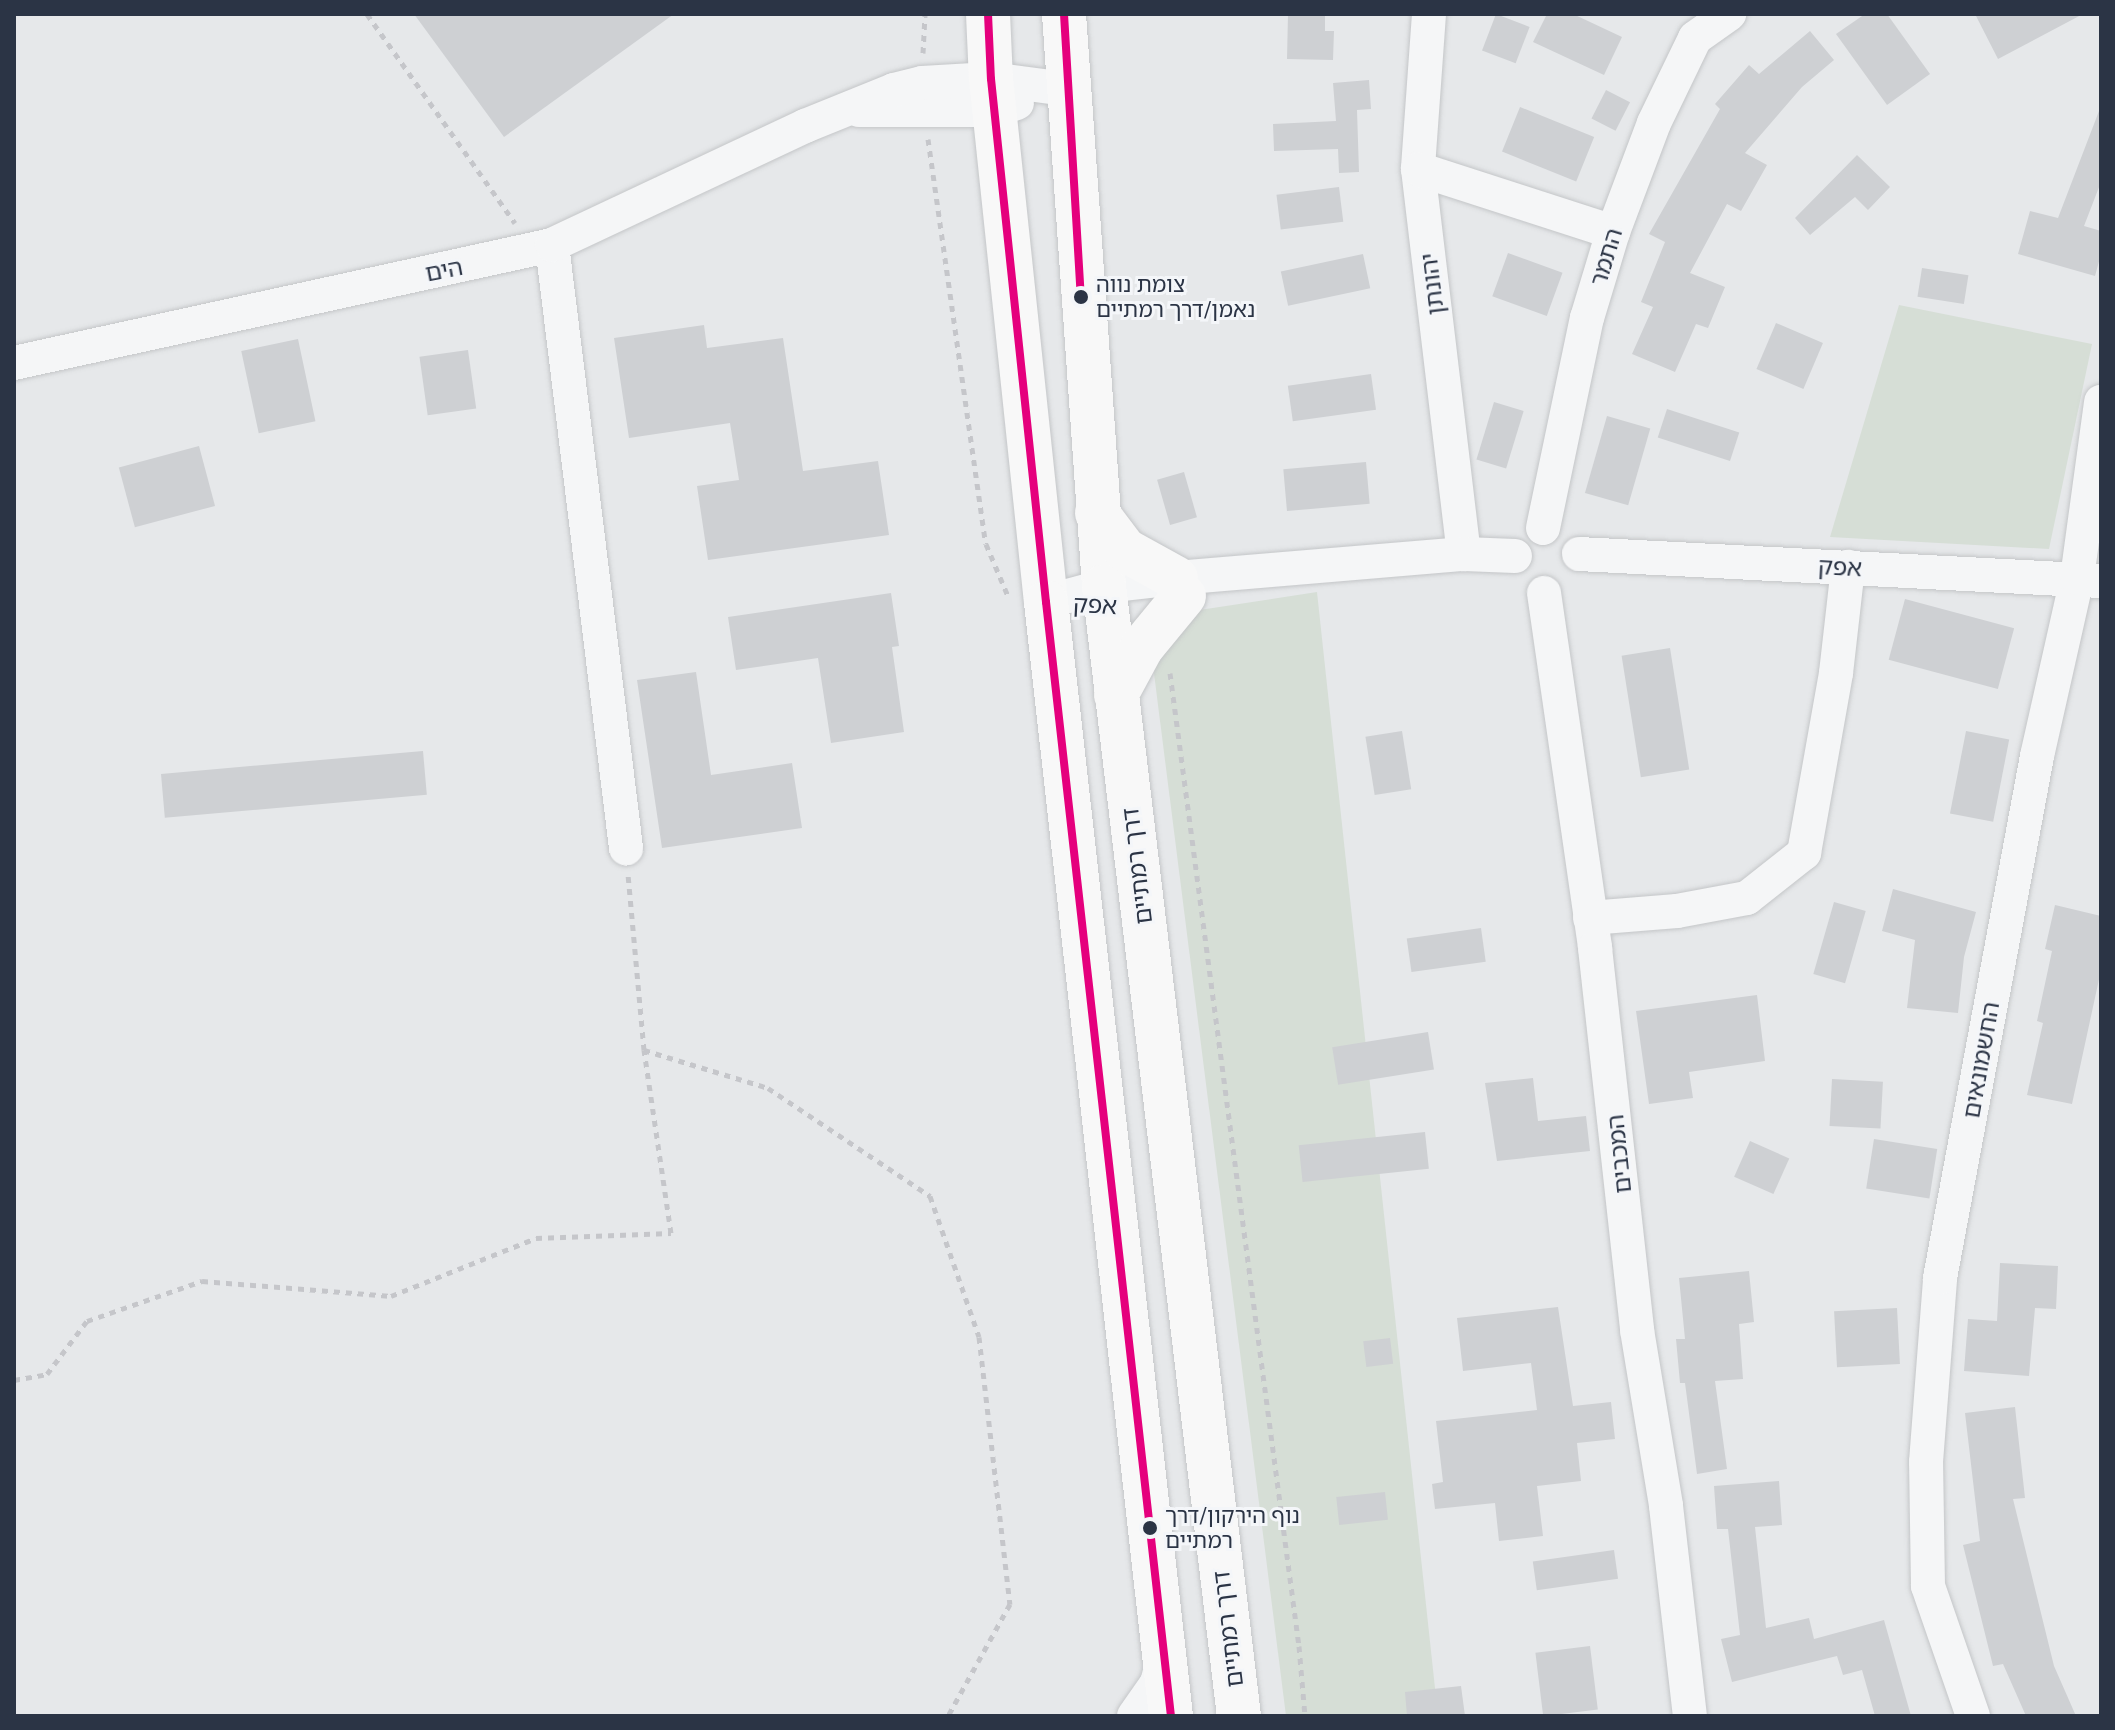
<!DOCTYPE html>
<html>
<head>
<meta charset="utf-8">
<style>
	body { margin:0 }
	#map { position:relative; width:2115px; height:1730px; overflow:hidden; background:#e6e8ea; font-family:"Public Sans","Noto Sans Hebrew",sans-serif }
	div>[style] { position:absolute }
	.green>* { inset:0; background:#d6ded6 }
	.building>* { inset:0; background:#ced0d3; transform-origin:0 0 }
	.path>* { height:5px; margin-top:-2.5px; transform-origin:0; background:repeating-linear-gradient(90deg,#c5c6ca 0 6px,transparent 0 12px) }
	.roads { filter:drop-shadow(0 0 2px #c4c6c8) drop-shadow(0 0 2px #c4c6c8) }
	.street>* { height:34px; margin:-17px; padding:0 17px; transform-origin:17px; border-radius:17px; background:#f5f6f7 }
	.primary>* { height:44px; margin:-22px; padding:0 22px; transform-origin:22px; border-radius:22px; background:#f8f8f8 }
	.bus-1>* { height:8px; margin:-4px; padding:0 4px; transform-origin:4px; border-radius:4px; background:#e5007d }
	.dots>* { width:22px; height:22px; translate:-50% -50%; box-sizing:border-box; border:4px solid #f4f6f9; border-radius:50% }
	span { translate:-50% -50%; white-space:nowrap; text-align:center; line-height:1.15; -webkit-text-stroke:6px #f4f6f9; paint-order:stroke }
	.bus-label { font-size:22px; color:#2b3445 }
	.left { translate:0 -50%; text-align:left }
	.street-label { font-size:24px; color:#2b3445 }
	.frame { position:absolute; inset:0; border:16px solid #2b3445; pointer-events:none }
</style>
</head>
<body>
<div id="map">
	<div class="green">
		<i style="clip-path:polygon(1899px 305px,2092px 344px,2049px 549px,1830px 537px)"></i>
		<i style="clip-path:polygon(1317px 592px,1438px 1716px,1286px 1716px,1147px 618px)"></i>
	</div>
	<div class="building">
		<i style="clip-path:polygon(414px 14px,674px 14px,504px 137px)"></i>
		<i style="clip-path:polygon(1288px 14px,1325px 14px,1325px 31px,1334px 31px,1333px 60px,1287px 59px)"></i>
		<i style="left:1496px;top:14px;width:36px;height:39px;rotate:21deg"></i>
		<i style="clip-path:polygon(1547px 14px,1573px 14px,1622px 37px,1604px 75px,1533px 42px)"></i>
		<i style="clip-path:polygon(1865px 14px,1887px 14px,1930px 74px,1887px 105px,1836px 34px)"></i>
		<i style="clip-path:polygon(1975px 14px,2083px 14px,1998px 59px)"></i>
		<i style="clip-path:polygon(1810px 31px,1834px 60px,1802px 87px,1745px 153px,1767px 165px,1741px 211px,1727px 204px,1690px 273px,1725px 287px,1708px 328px,1696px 324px,1675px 372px,1632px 354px,1653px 307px,1641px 302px,1665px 242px,1649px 234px,1720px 109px,1715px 104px,1749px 65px,1759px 74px)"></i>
		<i style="clip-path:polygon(1369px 80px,1371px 109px,1357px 110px,1359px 172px,1339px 173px,1338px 149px,1274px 151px,1273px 124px,1336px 121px,1333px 83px)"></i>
		<i style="left:1606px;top:90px;width:27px;height:32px;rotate:27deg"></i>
		<i style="left:1520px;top:107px;width:80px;height:48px;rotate:22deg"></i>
		<i style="clip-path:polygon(2099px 111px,2101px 182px,2084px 226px,2101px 231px,2101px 254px,2095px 276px,2018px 254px,2030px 211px,2058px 218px)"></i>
		<i style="clip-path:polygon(1857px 155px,1890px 187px,1868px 210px,1855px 197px,1810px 235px,1795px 218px)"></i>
		<i style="left:1339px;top:187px;width:35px;height:63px;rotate:83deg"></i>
		<i style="left:1508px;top:253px;width:58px;height:46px;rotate:20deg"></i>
		<i style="left:1363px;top:254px;width:35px;height:84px;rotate:78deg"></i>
		<i style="left:1922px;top:268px;width:47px;height:29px;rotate:9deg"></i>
		<i style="left:1776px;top:323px;width:51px;height:50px;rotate:23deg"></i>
		<i style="clip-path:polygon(704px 325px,707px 348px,783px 338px,803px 471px,878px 461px,889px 535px,708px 560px,697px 486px,739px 480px,730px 423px,629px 438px,614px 338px)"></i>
		<i style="left:298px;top:339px;width:84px;height:58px;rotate:78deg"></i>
		<i style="left:468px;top:350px;width:59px;height:49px;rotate:82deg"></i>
		<i style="left:1371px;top:374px;width:36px;height:84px;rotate:82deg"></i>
		<i style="left:1494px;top:402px;width:31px;height:60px;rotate:17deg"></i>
		<i style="left:1667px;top:409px;width:76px;height:30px;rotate:18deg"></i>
		<i style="left:1607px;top:416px;width:45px;height:80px;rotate:16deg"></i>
		<i style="left:199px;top:446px;width:62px;height:83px;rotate:75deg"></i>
		<i style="left:1366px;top:462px;width:42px;height:83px;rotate:85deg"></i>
		<i style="left:1184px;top:472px;width:47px;height:28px;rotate:74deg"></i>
		<i style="clip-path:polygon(891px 593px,899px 646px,892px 647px,904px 732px,831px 743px,818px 658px,736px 670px,728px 617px)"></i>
		<i style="left:1905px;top:599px;width:113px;height:63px;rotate:15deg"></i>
		<i style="left:1670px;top:648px;width:123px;height:49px;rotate:81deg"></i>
		<i style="clip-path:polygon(696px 672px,711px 775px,792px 763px,802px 828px,662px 848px,637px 680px)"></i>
		<i style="left:1402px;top:731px;width:59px;height:37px;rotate:81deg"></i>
		<i style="left:1966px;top:731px;width:44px;height:84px;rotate:11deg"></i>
		<i style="left:423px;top:751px;width:44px;height:263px;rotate:85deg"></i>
		<i style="clip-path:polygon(1893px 889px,1976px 912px,1964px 957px,1958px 1013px,1907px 1008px,1915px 940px,1882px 931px)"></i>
		<i style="left:1834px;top:902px;width:33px;height:75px;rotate:16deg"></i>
		<i style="clip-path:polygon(2055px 905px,2101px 916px,2101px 970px,2072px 1104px,2027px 1095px,2043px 1023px,2037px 1021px,2052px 951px,2045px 949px)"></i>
		<i style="left:1481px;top:928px;width:34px;height:75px;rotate:82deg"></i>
		<i style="clip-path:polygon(1757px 995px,1765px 1061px,1689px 1072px,1693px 1098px,1649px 1104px,1636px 1011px)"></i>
		<i style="left:1428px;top:1032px;width:38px;height:97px;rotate:81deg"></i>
		<i style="clip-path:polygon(1533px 1078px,1538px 1121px,1586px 1116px,1590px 1151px,1497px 1161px,1485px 1083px)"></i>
		<i style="left:1832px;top:1079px;width:51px;height:47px;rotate:3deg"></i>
		<i style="left:1425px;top:1132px;width:37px;height:127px;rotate:84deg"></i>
		<i style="left:1874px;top:1139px;width:64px;height:50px;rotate:9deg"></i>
		<i style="left:1750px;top:1141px;width:43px;height:39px;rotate:24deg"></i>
		<i style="clip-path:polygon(2000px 1263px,2058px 1266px,2056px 1309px,2035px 1308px,2029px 1376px,1964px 1371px,1968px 1319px,1997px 1321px)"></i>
		<i style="clip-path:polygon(1749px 1271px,1754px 1322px,1739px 1324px,1743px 1379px,1715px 1381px,1727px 1469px,1697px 1474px,1685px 1383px,1680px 1383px,1676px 1339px,1685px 1339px,1679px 1278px)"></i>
		<i style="clip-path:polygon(1558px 1307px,1573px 1406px,1611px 1402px,1615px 1439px,1577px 1443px,1581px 1481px,1537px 1486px,1543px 1536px,1499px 1541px,1495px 1503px,1435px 1509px,1432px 1484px,1443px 1482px,1436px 1421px,1537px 1410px,1531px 1363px,1463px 1371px,1457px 1318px)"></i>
		<i style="left:1897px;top:1308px;width:56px;height:63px;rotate:87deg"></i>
		<i style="left:1390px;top:1338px;width:26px;height:27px;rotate:83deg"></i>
		<i style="clip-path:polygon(2015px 1407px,2025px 1498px,2013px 1499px,2054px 1666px,2076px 1716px,2026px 1716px,2003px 1664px,1993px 1666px,1963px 1545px,1980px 1541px,1965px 1413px)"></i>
		<i style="clip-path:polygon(1779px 1481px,1782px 1525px,1755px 1527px,1766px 1628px,1809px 1618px,1814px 1639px,1884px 1620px,1911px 1716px,1875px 1716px,1862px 1670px,1843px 1675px,1837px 1656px,1732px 1682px,1721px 1639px,1740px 1635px,1728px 1529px,1717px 1529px,1714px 1486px)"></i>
		<i style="left:1385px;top:1492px;width:28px;height:49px;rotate:84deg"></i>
		<i style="left:1614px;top:1550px;width:29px;height:82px;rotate:82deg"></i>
		<i style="left:1590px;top:1646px;width:64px;height:55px;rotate:83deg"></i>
		<i style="clip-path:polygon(1461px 1686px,1465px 1716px,1407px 1716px,1405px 1692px)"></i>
	</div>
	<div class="path">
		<i style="left:367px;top:14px;width:256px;rotate:54.7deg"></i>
		<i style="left:923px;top:53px;width:39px;rotate:-87deg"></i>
		<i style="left:928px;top:139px;width:409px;rotate:81.9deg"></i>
		<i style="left:986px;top:544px;width:56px;rotate:67.1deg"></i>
		<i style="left:1170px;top:673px;width:982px;rotate:82.45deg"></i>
		<i style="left:1299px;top:1646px;width:70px;rotate:85.1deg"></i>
		<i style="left:644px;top:1050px;width:130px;rotate:17deg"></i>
		<i style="left:768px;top:1088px;width:195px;rotate:33.7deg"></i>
		<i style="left:930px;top:1196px;width:149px;rotate:70.8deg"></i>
		<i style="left:979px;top:1337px;width:269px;rotate:83.4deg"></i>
		<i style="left:1010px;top:1604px;width:128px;rotate:119deg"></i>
		<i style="left:14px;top:1380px;width:34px;rotate:-10deg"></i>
		<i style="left:47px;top:1374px;width:66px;rotate:-53deg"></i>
		<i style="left:87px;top:1321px;width:122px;rotate:-19.2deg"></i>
		<i style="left:202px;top:1281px;width:190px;rotate:4.5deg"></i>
		<i style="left:391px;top:1296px;width:156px;rotate:-21.8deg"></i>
		<i style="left:536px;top:1238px;width:135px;rotate:-2.1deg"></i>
		<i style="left:671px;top:1233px;width:185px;rotate:-98.4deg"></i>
		<i style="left:644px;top:1050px;width:176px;rotate:-95.2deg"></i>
	</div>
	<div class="roads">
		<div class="street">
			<i style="left:1429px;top:14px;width:155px;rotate:94.1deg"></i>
			<i style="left:1418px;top:169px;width:388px;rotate:83.2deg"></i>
			<i style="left:859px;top:110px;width:135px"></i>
			<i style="left:994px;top:110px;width:24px;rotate:-17deg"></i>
			<i style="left:1418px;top:169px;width:205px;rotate:17.9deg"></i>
			<i style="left:552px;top:245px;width:608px;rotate:83deg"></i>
			<i style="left:14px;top:363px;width:551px;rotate:-12.37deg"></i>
			<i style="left:552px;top:245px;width:280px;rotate:-25.2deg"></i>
			<i style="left:805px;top:126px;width:96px;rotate:-22deg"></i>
			<i style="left:894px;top:90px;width:29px;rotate:-14deg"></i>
			<i style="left:922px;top:83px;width:69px;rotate:-3.3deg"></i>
			<i style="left:991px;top:79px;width:76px;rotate:7.6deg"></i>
			<i style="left:1543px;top:528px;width:215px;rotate:-78.2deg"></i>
			<i style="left:1587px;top:318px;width:90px;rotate:-73.2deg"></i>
			<i style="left:1613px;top:232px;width:116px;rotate:-69.4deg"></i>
			<i style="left:1654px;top:123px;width:94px;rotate:-64.2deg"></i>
			<i style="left:1695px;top:38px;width:42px;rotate:-35.2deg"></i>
			<i style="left:1579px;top:554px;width:523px;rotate:2.96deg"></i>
			<i style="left:1544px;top:593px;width:359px;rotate:81.8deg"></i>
			<i style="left:1595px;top:948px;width:384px;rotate:83.7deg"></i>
			<i style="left:1637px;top:1330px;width:178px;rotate:80.6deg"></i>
			<i style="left:1666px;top:1506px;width:211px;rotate:83.5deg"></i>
			<i style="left:1046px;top:602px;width:60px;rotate:-15.4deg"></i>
			<i style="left:1104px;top:586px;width:72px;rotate:-6.3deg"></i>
			<i style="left:1176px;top:578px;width:289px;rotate:-4.8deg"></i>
			<i style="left:1464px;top:554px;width:51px;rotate:2.2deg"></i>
			<i style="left:1590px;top:918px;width:87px;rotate:-4.6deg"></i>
			<i style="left:1677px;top:911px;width:71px;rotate:-10.5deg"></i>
			<i style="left:1747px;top:898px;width:73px;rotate:-38.3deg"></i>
			<i style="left:1804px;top:853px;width:183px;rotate:-79.9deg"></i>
			<i style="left:1836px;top:673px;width:107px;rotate:-83.5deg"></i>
			<i style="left:1134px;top:1716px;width:40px;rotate:-55.1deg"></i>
			<i style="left:1157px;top:1683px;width:27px;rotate:-75deg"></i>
			<i style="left:1973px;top:1716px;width:138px;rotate:-109.1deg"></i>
			<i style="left:1928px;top:1586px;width:124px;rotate:-90.9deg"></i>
			<i style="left:1926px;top:1462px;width:185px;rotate:-85.6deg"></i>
			<i style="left:1940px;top:1278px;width:531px;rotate:-79.47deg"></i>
			<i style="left:2037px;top:756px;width:182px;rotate:-77.3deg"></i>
			<i style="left:2077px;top:578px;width:178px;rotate:-82.2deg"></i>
		</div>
		<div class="primary">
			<i style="left:988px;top:14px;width:65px;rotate:87.4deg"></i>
			<i style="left:991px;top:79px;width:526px;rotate:84deg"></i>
			<i style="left:1046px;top:602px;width:1121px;rotate:83.6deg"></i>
			<i style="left:1064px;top:14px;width:573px;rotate:86deg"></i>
			<i style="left:1104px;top:586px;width:1138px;rotate:83.19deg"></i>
			<i style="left:1097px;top:513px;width:46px;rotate:52.9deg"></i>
			<i style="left:1125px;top:550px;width:58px;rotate:28.8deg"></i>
			<i style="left:1116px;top:695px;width:55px;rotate:-61.6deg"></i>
			<i style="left:1142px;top:647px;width:66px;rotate:-50.5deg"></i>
		</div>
	</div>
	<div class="bus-1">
		<i style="left:988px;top:14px;width:65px;rotate:87.4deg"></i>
		<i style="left:991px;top:79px;width:526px;rotate:84deg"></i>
		<i style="left:1046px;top:602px;width:1121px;rotate:83.6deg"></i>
		<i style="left:1064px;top:14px;width:284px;rotate:86.6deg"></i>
	</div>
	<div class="dots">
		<i style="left:1081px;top:297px;background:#2b3445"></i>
		<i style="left:1150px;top:1528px;background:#2b3445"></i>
	</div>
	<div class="bus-label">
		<span class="left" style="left:1096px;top:297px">צומת נווה<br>נאמן/דרך רמתיים</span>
		<span class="left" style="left:1165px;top:1528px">נוף הירקון/דרך<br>רמתיים</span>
	</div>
	<div class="street-label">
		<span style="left:1606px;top:257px;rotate:-73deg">התמר</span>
		<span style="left:444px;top:270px;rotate:-11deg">הים</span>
		<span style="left:1432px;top:284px;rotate:-97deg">יהונתן</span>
		<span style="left:1840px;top:567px;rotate:3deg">אפק</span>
		<span style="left:1095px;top:605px;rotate:3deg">אפק</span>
		<span style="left:1137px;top:866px;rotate:-97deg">דרך רמתיים</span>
		<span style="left:1981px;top:1060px;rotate:-80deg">החשמונאים</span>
		<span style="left:1619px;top:1154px;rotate:-96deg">המכבים</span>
		<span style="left:1228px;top:1629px;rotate:-97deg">דרך רמתיים</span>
	</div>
	<div class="frame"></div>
</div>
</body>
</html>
